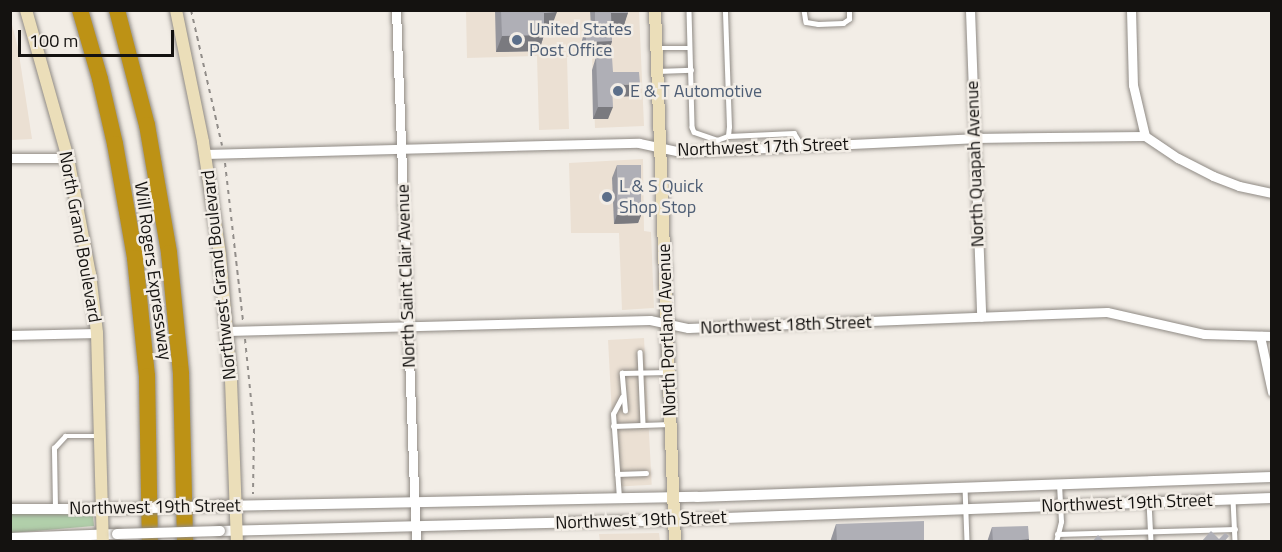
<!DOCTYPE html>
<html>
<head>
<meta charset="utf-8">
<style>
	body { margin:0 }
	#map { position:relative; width:1282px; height:552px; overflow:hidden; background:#f2ede6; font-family:"Titillium Web",sans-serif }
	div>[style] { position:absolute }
	.built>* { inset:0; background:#ebe0d3; transform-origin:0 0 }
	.green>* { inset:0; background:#b1cfaa }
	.path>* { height:2px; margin-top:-1px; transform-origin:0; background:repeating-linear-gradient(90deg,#928e8a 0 4.5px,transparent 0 9px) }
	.roads { filter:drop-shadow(0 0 2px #8f8a84) drop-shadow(0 0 2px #8f8a84) }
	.service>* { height:4.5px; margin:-2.25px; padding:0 2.25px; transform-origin:2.25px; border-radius:2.25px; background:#fff }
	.minor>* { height:9px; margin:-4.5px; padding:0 4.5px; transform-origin:4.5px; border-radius:4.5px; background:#fff }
	.tertiary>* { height:10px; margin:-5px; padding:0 5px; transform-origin:5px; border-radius:5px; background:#fff }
	.secondary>* { height:12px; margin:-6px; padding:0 6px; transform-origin:6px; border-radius:6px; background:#ebdeb9 }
	.motorway>* { height:16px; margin:-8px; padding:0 8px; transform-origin:8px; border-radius:8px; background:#bd9215 }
	.bridges { filter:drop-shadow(0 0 2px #8f8a84) drop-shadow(0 0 2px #8f8a84) }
	.tertiary-bridge>* { height:10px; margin:-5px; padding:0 5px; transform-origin:5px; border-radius:5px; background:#fff }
	.wall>* { inset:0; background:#96969d }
	.shaded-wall>* { inset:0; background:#7a7a7f }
	.building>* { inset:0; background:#afafb6; transform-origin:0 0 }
	.dots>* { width:16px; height:16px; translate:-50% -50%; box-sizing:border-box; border:3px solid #f2ede6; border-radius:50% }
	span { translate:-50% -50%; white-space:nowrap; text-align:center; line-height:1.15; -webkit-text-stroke:5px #f2ede6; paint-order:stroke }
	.service-label { font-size:18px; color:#4e5e75 }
	.left { translate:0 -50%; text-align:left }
	.street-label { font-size:18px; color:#141210 }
	.frame { position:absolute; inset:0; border:12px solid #141210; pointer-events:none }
	.scale { position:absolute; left:18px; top:30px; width:156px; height:27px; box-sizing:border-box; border:3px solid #141210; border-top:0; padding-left:8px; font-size:18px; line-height:21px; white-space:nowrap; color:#141210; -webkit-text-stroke:4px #f2ede6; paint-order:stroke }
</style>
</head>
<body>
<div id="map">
	<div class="built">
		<i style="clip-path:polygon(466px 11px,639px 11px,644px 126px,595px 128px,592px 56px,567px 57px,569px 129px,539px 130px,537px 56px,467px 58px)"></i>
		<i style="clip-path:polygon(11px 21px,18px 48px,32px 139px,11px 140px)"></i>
		<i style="clip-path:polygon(643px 159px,644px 231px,651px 232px,654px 308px,622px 310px,619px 233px,571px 233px,569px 163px)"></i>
		<i style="left:644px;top:338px;width:147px;height:36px;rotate:87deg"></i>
		<i style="clip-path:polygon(659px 533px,660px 541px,600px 541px,599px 534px)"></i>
	</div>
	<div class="green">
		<i style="clip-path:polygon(41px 513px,93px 516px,94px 526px,11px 533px,10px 514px)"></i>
	</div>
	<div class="path">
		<i style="left:191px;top:10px;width:139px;rotate:77.1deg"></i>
		<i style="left:225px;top:163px;width:159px;rotate:83.5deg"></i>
		<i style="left:245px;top:339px;width:90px;rotate:84.3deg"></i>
		<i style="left:254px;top:429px;width:65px;rotate:90.9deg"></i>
	</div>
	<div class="roads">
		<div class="service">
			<i style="left:689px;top:10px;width:117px;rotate:88.5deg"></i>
			<i style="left:692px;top:127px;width:5px;rotate:68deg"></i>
			<i style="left:694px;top:132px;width:24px;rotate:19deg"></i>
			<i style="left:804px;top:10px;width:12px;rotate:81deg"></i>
			<i style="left:806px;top:22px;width:12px;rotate:9deg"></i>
			<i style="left:818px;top:24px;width:25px;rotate:-2deg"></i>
			<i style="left:843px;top:23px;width:7px;rotate:-34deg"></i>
			<i style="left:849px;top:19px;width:9px;rotate:-90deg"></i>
			<i style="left:657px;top:48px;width:33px"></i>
			<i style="left:657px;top:71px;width:34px;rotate:-2deg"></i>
			<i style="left:728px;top:136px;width:66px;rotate:-2.6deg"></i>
			<i style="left:794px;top:133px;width:15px;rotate:58deg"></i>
			<i style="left:715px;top:150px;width:10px;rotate:-79deg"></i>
			<i style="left:717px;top:140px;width:12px;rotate:-20deg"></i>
			<i style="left:728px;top:136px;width:9px;rotate:-84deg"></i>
			<i style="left:729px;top:127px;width:117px;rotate:-92deg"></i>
			<i style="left:640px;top:352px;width:72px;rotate:87.6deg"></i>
			<i style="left:625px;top:411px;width:38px;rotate:-95deg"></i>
			<i style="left:622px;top:373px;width:46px;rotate:-1.2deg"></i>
			<i style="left:613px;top:426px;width:57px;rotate:-2deg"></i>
			<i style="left:617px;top:474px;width:29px;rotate:-2deg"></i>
			<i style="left:965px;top:487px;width:55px;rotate:87.9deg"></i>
			<i style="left:619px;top:498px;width:84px;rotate:-94.1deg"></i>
			<i style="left:613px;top:414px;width:19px;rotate:-62deg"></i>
			<i style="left:1233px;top:499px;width:43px;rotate:87.3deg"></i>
			<i style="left:1149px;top:502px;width:40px;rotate:87.1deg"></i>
			<i style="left:55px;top:508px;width:60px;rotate:-91deg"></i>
			<i style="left:54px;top:448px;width:16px;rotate:-47deg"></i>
			<i style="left:65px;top:436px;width:34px"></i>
			<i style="left:1057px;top:534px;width:178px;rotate:-1.6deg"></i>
			<i style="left:1056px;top:542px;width:21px;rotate:-76deg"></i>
			<i style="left:1061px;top:522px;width:38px;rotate:-93deg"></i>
		</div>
		<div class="minor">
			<i style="left:396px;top:10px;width:532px;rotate:87.85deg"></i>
			<i style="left:970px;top:10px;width:307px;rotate:87.9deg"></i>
			<i style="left:1131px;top:10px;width:75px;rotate:88.5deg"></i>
			<i style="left:1133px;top:85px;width:52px;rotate:76.8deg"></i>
			<i style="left:205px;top:154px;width:434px;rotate:-1.5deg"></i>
			<i style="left:639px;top:143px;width:43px;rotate:12.1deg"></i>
			<i style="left:681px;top:152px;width:293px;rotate:-2.7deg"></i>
			<i style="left:974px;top:138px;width:171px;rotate:-0.7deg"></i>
			<i style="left:1145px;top:136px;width:40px;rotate:34deg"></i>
			<i style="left:1178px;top:158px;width:39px;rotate:27deg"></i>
			<i style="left:1213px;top:176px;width:28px;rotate:21deg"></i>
			<i style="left:1239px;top:186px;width:34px;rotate:12deg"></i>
			<i style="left:10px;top:158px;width:58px"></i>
			<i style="left:227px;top:331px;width:423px;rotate:-1.5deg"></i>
			<i style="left:650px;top:320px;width:39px;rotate:12deg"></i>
			<i style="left:688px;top:328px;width:419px;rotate:-2.2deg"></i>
			<i style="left:1107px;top:312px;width:99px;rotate:12.8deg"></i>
			<i style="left:1204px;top:334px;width:68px;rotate:1.7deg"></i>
			<i style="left:10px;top:335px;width:87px;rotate:-1.3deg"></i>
			<i style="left:1260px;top:336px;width:57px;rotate:77.9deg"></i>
		</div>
		<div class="tertiary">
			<i style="left:220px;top:506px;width:477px;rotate:-1.1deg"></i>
			<i style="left:697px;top:497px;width:575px;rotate:-1.99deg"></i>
			<i style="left:10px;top:509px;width:107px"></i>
			<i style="left:220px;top:531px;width:423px;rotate:-1.4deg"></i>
			<i style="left:643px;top:521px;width:629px;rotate:-2.09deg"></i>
			<i style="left:10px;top:538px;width:107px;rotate:-2.1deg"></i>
		</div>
		<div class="secondary">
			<i style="left:26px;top:10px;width:154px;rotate:74.2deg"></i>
			<i style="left:68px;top:158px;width:118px;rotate:79.3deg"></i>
			<i style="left:90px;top:274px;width:59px;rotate:83.2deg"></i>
			<i style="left:97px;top:333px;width:209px;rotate:88.4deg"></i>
			<i style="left:176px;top:10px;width:135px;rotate:78.4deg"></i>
			<i style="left:203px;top:142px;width:114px;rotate:81.4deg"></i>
			<i style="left:220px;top:255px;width:125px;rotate:85deg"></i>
			<i style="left:231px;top:380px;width:162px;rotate:87.9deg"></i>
			<i style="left:655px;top:10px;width:532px;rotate:87.85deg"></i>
		</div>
		<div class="motorway">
			<i style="left:80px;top:10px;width:72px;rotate:73.8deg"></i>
			<i style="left:100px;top:79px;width:67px;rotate:77deg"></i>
			<i style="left:115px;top:144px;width:116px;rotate:80deg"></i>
			<i style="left:135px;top:258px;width:119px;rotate:84.2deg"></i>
			<i style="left:147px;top:376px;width:166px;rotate:89deg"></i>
			<i style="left:117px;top:10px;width:119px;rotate:75.4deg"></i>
			<i style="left:147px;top:125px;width:130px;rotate:80.2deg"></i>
			<i style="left:169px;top:253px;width:122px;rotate:84.3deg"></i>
			<i style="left:181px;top:374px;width:168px;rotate:88.6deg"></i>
		</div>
	</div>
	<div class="bridges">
		<div class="tertiary-bridge">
			<i style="left:117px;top:509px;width:103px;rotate:-1.7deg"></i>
			<i style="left:117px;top:534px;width:103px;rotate:-1.7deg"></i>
		</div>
	</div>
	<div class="wall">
		<i style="clip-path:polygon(495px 10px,557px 10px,551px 28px,544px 28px,544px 35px,539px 51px,496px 52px)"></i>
		<i style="clip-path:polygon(590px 10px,628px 10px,624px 25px,612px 25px,612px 41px,608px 54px,582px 54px,582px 40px,586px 28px,591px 28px)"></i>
		<i style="clip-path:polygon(596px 57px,613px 72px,635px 96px,612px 97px,608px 119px,593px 119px,592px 70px)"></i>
		<i style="clip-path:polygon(617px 165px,643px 210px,638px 223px,614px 224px,612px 178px)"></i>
		<i style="clip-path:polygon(836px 524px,924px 542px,830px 542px)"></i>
		<i style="clip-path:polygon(992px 527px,1029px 539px,1028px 542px,987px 542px)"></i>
	</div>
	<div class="shaded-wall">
		<i style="clip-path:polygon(557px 12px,551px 28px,538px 29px,544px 13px)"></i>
		<i style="clip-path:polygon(611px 13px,628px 13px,624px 25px,607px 26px)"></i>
		<i style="clip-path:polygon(544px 35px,539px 51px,496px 52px,502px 36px)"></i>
		<i style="clip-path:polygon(612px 41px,608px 54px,582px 54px,586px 42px)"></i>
		<i style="clip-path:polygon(640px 84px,635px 96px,607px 97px,612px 85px)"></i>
		<i style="clip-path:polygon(598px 107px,613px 107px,608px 119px,593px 119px)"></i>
		<i style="clip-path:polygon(643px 210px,638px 223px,614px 224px,618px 211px)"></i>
		<i style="clip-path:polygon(1029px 539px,1028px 542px,1019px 542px,1020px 540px)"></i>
	</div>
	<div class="building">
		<i style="clip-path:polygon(501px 10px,557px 10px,557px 12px,544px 13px,544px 35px,502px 36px)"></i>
		<i style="clip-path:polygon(595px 10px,628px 10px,628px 13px,611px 13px,612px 41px,586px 42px,586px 28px,595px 27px)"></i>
		<i style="clip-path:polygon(596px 57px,612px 57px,613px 72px,639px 72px,640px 84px,612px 85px,613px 107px,598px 107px)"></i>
		<i style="left:617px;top:165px;width:24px;height:46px"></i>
		<i style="clip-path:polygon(924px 521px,924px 542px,837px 542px,836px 524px)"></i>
		<i style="clip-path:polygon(1028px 526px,1029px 539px,1020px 540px,1020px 542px,993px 542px,992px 527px)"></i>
		<i style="clip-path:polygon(1211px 531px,1219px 539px,1225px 533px,1229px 536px,1224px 542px,1201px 542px)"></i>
		<i style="clip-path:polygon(1098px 535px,1105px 542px,1092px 542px)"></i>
	</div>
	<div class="dots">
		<i style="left:517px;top:40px;background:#5c6f8a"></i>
		<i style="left:618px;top:91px;background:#5c6f8a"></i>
		<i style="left:607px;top:197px;background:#5c6f8a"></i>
	</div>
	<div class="service-label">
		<span class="left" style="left:529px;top:40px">United States<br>Post Office</span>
		<span class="left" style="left:630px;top:91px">E &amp; T Automotive</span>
		<span class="left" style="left:619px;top:197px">L &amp; S Quick<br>Shop Stop</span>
	</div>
	<div class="street-label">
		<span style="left:763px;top:147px;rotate:-2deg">Northwest 17th Street</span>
		<span style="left:975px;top:164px;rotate:-92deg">North Quapah Avenue</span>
		<span style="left:80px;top:237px;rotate:80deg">North Grand Boulevard</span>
		<span style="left:153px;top:271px;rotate:82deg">Will Rogers Expressway</span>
		<span style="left:219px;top:275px;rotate:-96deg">Northwest Grand Boulevard</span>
		<span style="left:406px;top:276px;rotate:-92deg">North Saint Clair Avenue</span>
		<span style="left:786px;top:325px;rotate:-2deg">Northwest 18th Street</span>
		<span style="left:667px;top:330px;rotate:-92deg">North Portland Avenue</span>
		<span style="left:1127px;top:503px;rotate:-2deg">Northwest 19th Street</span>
		<span style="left:155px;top:507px;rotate:-1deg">Northwest 19th Street</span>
		<span style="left:641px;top:520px;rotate:-2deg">Northwest 19th Street</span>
	</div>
	<div class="frame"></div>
	<div class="scale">100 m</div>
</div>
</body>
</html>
